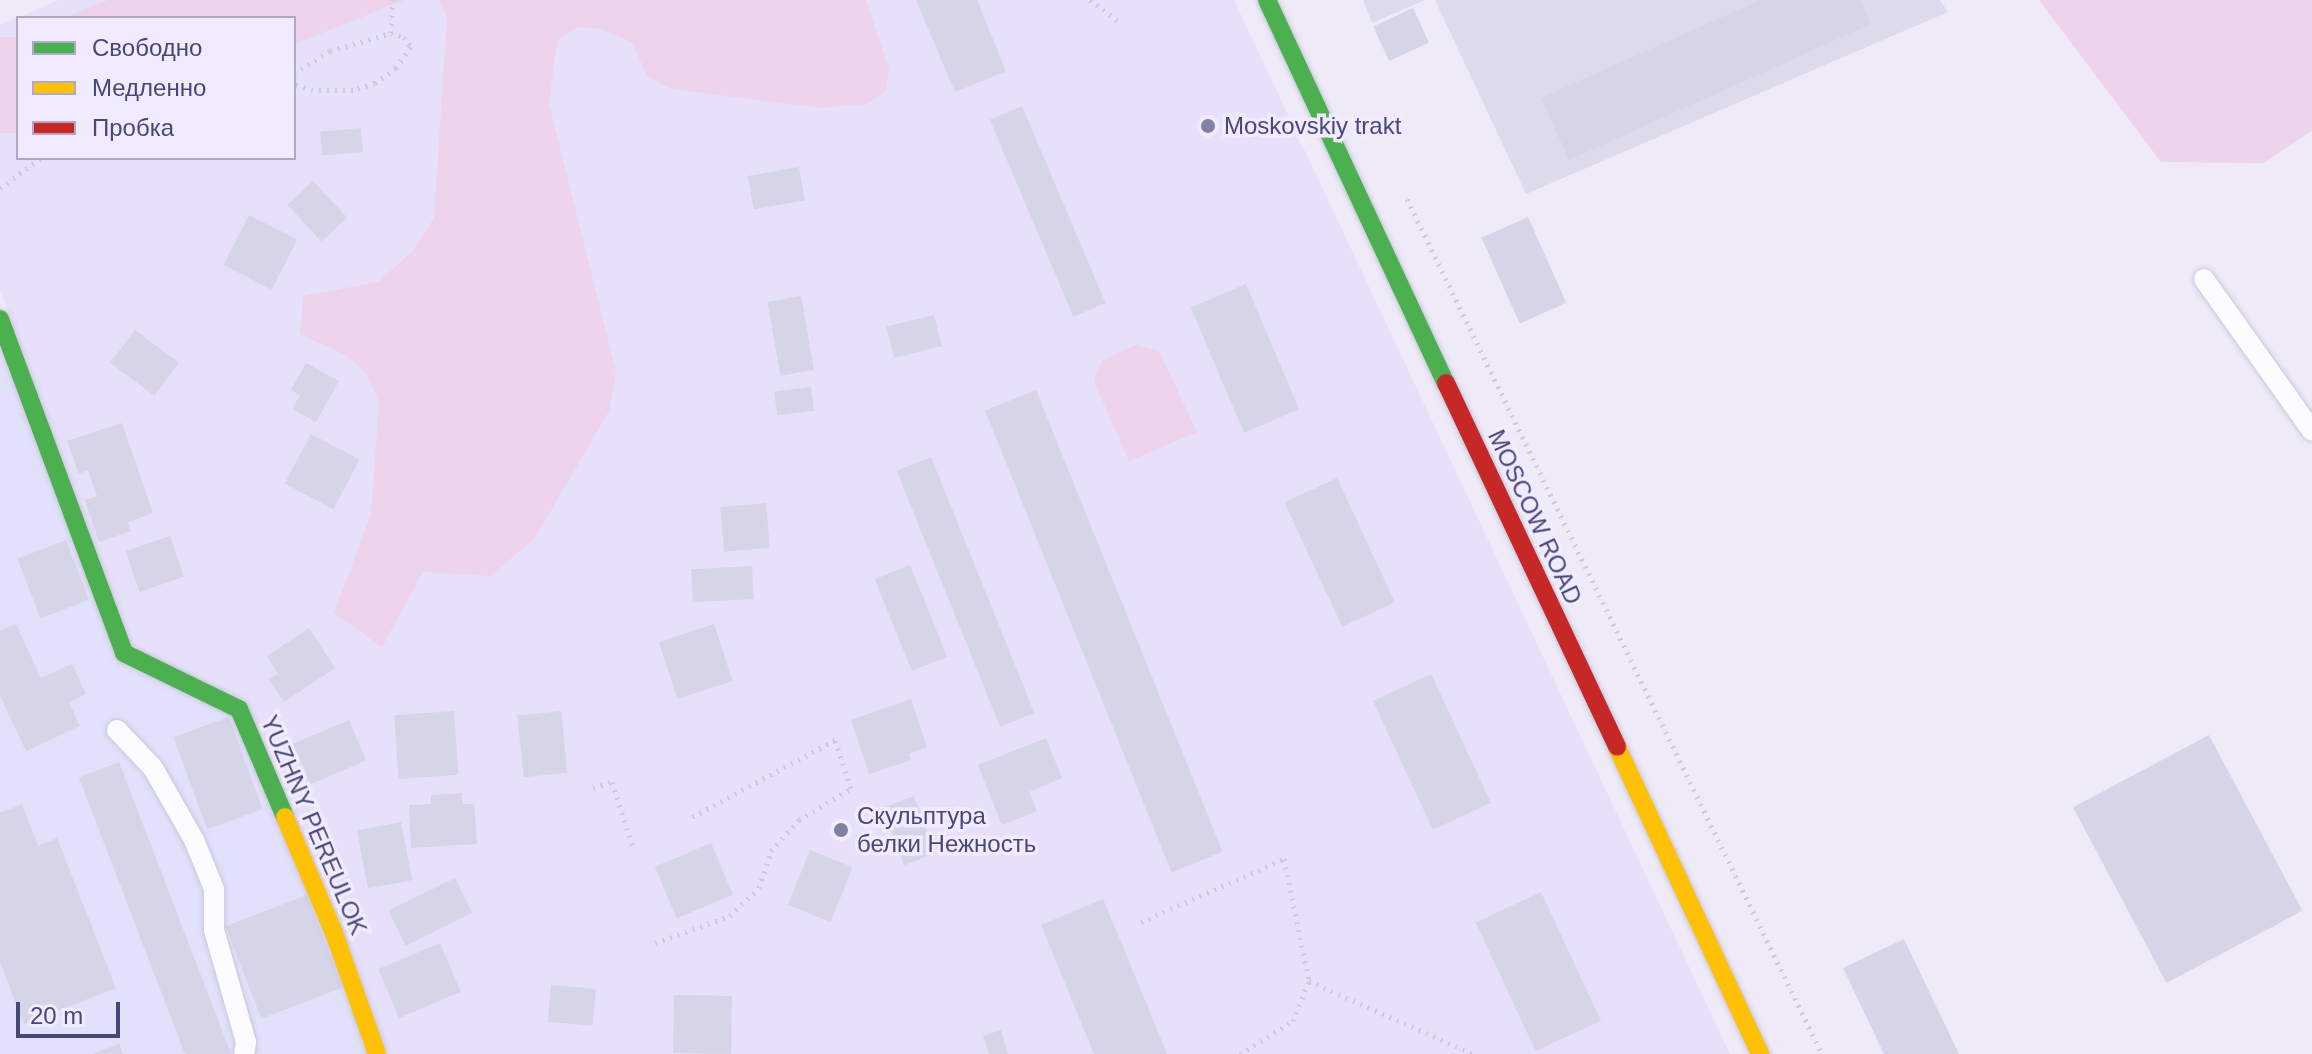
<!DOCTYPE html>
<html>
<head>
<meta charset="utf-8">
<style>
	body { margin:0 }
	#map { position:relative; width:2312px; height:1054px; overflow:hidden; background:#eeeaf8; font-family:Arial,sans-serif }
	div>[style] { position:absolute }
	.residential>* { inset:0; background:#e6e0fa }
	.commercial>* { inset:0; background:#e1e1fc }
	.industrial>* { inset:0; background:#dddbeb }
	.green>* { inset:0; background:#edd3eb; transform-origin:0 0 }
	.building>* { inset:0; background:#d6d4e7; transform-origin:0 0 }
	.path>* { height:5px; margin-top:-2.5px; transform-origin:0; background:repeating-linear-gradient(90deg,#cbcbd9 0 2px,transparent 0 8px) }
	.roads { filter:drop-shadow(0 0 2px #c9c8da) drop-shadow(0 0 2px #c9c8da) }
	.lane>* { height:20px; margin:-10px; padding:0 10px; transform-origin:10px; border-radius:10px; background:#fcfcfe }
	.fast>* { height:18px; margin:-9px; padding:0 9px; transform-origin:9px; border-radius:9px; background:#4caf50 }
	.slow>* { height:18px; margin:-9px; padding:0 9px; transform-origin:9px; border-radius:9px; background:#ffc107 }
	.jam>* { height:18px; margin:-9px; padding:0 9px; transform-origin:9px; border-radius:9px; background:#c62828 }
	.dots>* { width:22px; height:22px; translate:-50% -50%; box-sizing:border-box; border:4px solid #f1ebff; border-radius:50% }
	span { translate:-50% -50%; white-space:nowrap; text-align:center; line-height:1.15; -webkit-text-stroke:7px #f1ebff; paint-order:stroke }
	.poi-label { font-size:24px; color:#484878 }
	.left { translate:0 -50%; text-align:left }
	.street-label { font-size:24px; color:#484878 }
	.legend { position:absolute; left:16px; top:16px; width:280px; height:144px; box-sizing:border-box; background:#f1ebff; border:2px solid #adaac9; margin:0; padding:10px 14px; list-style:none; font-size:24px; color:#484878 }
	.legend li { display:flex; align-items:center; gap:16px; height:40px }
	.legend b { width:40px; border:2px solid #adaac9 }
	.scale { position:absolute; left:16px; top:1002px; width:104px; height:36px; box-sizing:border-box; border:4px solid #484878; border-top:0; padding-left:10px; font-size:24px; line-height:28px; white-space:nowrap; color:#484878; -webkit-text-stroke:6px #f1ebff; paint-order:stroke }
</style>
</head>
<body>
<div id="map">
	<div class="residential">
		<i style="clip-path:polygon(evenodd,59px 0,1234px 0,1730px 1054px,386px 1054px,130px 646px,0 290px,0 25px,59px 0,18px 18px,294px 18px,294px 158px,18px 158px,18px 18px)"></i>
	</div>
	<div class="commercial">
		<i style="clip-path:polygon(0 348px,118px 660px,233px 715px,368px 1054px,0 1054px)"></i>
	</div>
	<div class="industrial">
		<i style="clip-path:polygon(1363px 0,1425px 0,1372px 23px)"></i>
		<i style="clip-path:polygon(1435px 0,1940px 0,1948px 12px,1526px 194px)"></i>
	</div>
	<div class="green">
		<i style="clip-path:polygon(108px 0,404px 0,294px 44px,294px 18px,64px 18px)"></i>
		<i style="clip-path:polygon(439px 0,866px 0,889px 70px,886px 91px,867px 104px,821px 108px,671px 89px,647px 76px,632px 42px,601px 29px,577px 27px,557px 41px,549px 104px,616px 372px,609px 411px,535px 538px,491px 576px,423px 572px,382px 647px,334px 613px,371px 514px,379px 403px,368px 376px,348px 356px,300px 334px,303px 296px,378px 282px,413px 251px,434px 218px,447px 16px)"></i>
		<i style="clip-path:polygon(2039px 0,2312px 0,2312px 130px,2264px 163px,2161px 162px)"></i>
		<i style="left:18px;top:37px;width:96px;height:19px;rotate:90deg"></i>
		<i style="clip-path:polygon(1136px 345px,1159px 351px,1197px 432px,1129px 461px,1094px 381px,1102px 361px)"></i>
	</div>
	<div class="building">
		<i style="clip-path:polygon(916px 0,977px 0,1006px 71px,955px 92px)"></i>
		<i style="clip-path:polygon(1760px 0,1861px 0,1871px 24px,1569px 160px,1541px 98px)"></i>
		<i style="left:1413px;top:8px;width:38px;height:44px;rotate:65deg"></i>
		<i style="left:1022px;top:106px;width:214px;height:35px;rotate:67deg"></i>
		<i style="left:361px;top:128px;width:24px;height:41px;rotate:85deg"></i>
		<i style="left:799px;top:167px;width:34px;height:52px;rotate:80deg"></i>
		<i style="left:313px;top:181px;width:50px;height:35px;rotate:47deg"></i>
		<i style="left:249px;top:215px;width:54px;height:56px;rotate:27deg"></i>
		<i style="left:1528px;top:217px;width:94px;height:51px;rotate:66deg"></i>
		<i style="left:1246px;top:284px;width:136px;height:60px;rotate:67deg"></i>
		<i style="left:801px;top:296px;width:75px;height:34px;rotate:80deg"></i>
		<i style="left:934px;top:315px;width:32px;height:49px;rotate:76deg"></i>
		<i style="left:135px;top:330px;width:55px;height:41px;rotate:37deg"></i>
		<i style="clip-path:polygon(306px 363px,339px 381px,316px 422px,292px 409px,300px 395px,291px 390px)"></i>
		<i style="left:811px;top:387px;width:24px;height:37px;rotate:83deg"></i>
		<i style="left:1036px;top:390px;width:498px;height:55px;rotate:68deg"></i>
		<i style="clip-path:polygon(122px 423px,153px 513px,128px 522px,131px 531px,99px 542px,85px 500px,97px 496px,88px 470px,79px 474px,67px 441px)"></i>
		<i style="left:311px;top:434px;width:55px;height:56px;rotate:28deg"></i>
		<i style="left:931px;top:457px;width:276px;height:37px;rotate:68deg"></i>
		<i style="left:1337px;top:478px;width:137px;height:58px;rotate:65deg"></i>
		<i style="left:766px;top:503px;width:45px;height:46px;rotate:85deg"></i>
		<i style="left:170px;top:536px;width:43px;height:47px;rotate:71deg"></i>
		<i style="left:66px;top:540px;width:64px;height:52px;rotate:69deg"></i>
		<i style="left:910px;top:565px;width:99px;height:38px;rotate:68deg"></i>
		<i style="left:752px;top:566px;width:33px;height:61px;rotate:87deg"></i>
		<i style="clip-path:polygon(16px 624px,41px 678px,72px 664px,86px 694px,69px 702px,80px 726px,26px 751px,0 696px,0 631px)"></i>
		<i style="left:714px;top:624px;width:60px;height:58px;rotate:72deg"></i>
		<i style="clip-path:polygon(309px 628px,335px 668px,284px 702px,268px 679px,278px 674px,267px 656px)"></i>
		<i style="left:1431px;top:674px;width:142px;height:64px;rotate:65deg"></i>
		<i style="clip-path:polygon(911px 699px,927px 747px,909px 754px,911px 760px,869px 774px,851px 720px)"></i>
		<i style="left:454px;top:711px;width:64px;height:60px;rotate:86deg"></i>
		<i style="left:561px;top:711px;width:62px;height:44px;rotate:84deg"></i>
		<i style="left:229px;top:717px;width:98px;height:59px;rotate:70deg"></i>
		<i style="left:349px;top:720px;width:44px;height:64px;rotate:67deg"></i>
		<i style="left:2209px;top:735px;width:199px;height:154px;rotate:62deg"></i>
		<i style="clip-path:polygon(1046px 738px,1062px 778px,1029px 792px,1037px 811px,1002px 825px,978px 765px)"></i>
		<i style="left:119px;top:762px;width:313px;height:43px;rotate:69deg"></i>
		<i style="clip-path:polygon(462px 793px,463px 804px,474px 804px,477px 844px,411px 848px,409px 805px,431px 804px,431px 795px)"></i>
		<i style="left:914px;top:796px;width:61px;height:34px;rotate:69deg"></i>
		<i style="clip-path:polygon(22px 804px,38px 846px,57px 838px,116px 988px,24px 1024px,0 962px,0 813px)"></i>
		<i style="left:401px;top:822px;width:59px;height:45px;rotate:79deg"></i>
		<i style="left:711px;top:843px;width:56px;height:61px;rotate:67deg"></i>
		<i style="left:810px;top:850px;width:46px;height:59px;rotate:22deg"></i>
		<i style="left:455px;top:878px;width:39px;height:74px;rotate:64deg"></i>
		<i style="left:1541px;top:892px;width:142px;height:72px;rotate:65deg"></i>
		<i style="left:307px;top:895px;width:99px;height:87px;rotate:69deg"></i>
		<i style="clip-path:polygon(1103px 899px,1124px 949px,1167px 1054px,1094px 1054px,1041px 925px)"></i>
		<i style="clip-path:polygon(1904px 939px,1959px 1054px,1884px 1054px,1843px 968px)"></i>
		<i style="left:440px;top:943px;width:53px;height:67px;rotate:67deg"></i>
		<i style="left:551px;top:985px;width:45px;height:37px;rotate:5deg"></i>
		<i style="left:674px;top:995px;width:58px;height:58px;rotate:1deg"></i>
		<i style="clip-path:polygon(1001px 1030px,1008px 1054px,989px 1054px,983px 1036px)"></i>
		<i style="clip-path:polygon(119px 1044px,123px 1054px,92px 1054px)"></i>
	</div>
	<div class="path">
		<i style="left:1090px;top:0;width:35px;rotate:37deg"></i>
		<i style="left:391px;top:33px;width:33px;rotate:-87deg"></i>
		<i style="left:294px;top:73px;width:42px;rotate:-31.4deg"></i>
		<i style="left:330px;top:51px;width:64px;rotate:-16.4deg"></i>
		<i style="left:391px;top:33px;width:14px;rotate:17deg"></i>
		<i style="left:404px;top:37px;width:12px;rotate:55deg"></i>
		<i style="left:411px;top:47px;width:26px;rotate:126deg"></i>
		<i style="left:396px;top:68px;width:26px;rotate:144deg"></i>
		<i style="left:375px;top:83px;width:23px;rotate:162deg"></i>
		<i style="left:353px;top:90px;width:40px;rotate:180deg"></i>
		<i style="left:313px;top:90px;width:20px;rotate:-162deg"></i>
		<i style="left:0;top:188px;width:51px;rotate:-36.2deg"></i>
		<i style="left:1407px;top:199px;width:950px;rotate:64.11deg"></i>
		<i style="left:593px;top:788px;width:20px;rotate:-18deg"></i>
		<i style="left:612px;top:782px;width:68px;rotate:72.1deg"></i>
		<i style="left:1141px;top:922px;width:156px;rotate:-23.8deg"></i>
		<i style="left:1284px;top:859px;width:125px;rotate:78.4deg"></i>
		<i style="left:1309px;top:981px;width:180px;rotate:23.9deg"></i>
		<i style="left:655px;top:943px;width:80px;rotate:-19.8deg"></i>
		<i style="left:730px;top:916px;width:40px;rotate:-44deg"></i>
		<i style="left:759px;top:888px;width:39px;rotate:-72deg"></i>
		<i style="left:771px;top:851px;width:42px;rotate:-47.9deg"></i>
		<i style="left:799px;top:820px;width:61px;rotate:-31.6deg"></i>
		<i style="left:851px;top:788px;width:51px;rotate:-108.4deg"></i>
		<i style="left:835px;top:740px;width:162px;rotate:151.7deg"></i>
		<i style="left:1240px;top:1054px;width:62px;rotate:-31.9deg"></i>
		<i style="left:1293px;top:1021px;width:43px;rotate:-68.2deg"></i>
	</div>
	<div class="roads">
		<div class="lane">
			<i style="left:2204px;top:279px;width:186px;rotate:54.6deg"></i>
			<i style="left:117px;top:730px;width:52px;rotate:46.5deg"></i>
			<i style="left:153px;top:768px;width:83px;rotate:60.3deg"></i>
			<i style="left:194px;top:840px;width:53px;rotate:67.8deg"></i>
			<i style="left:214px;top:889px;width:41px;rotate:90deg"></i>
			<i style="left:214px;top:930px;width:116px;rotate:74.1deg"></i>
			<i style="left:246px;top:1042px;width:12px;rotate:99deg"></i>
		</div>
		<div class="fast">
			<i style="left:1267px;top:0;width:423px;rotate:65deg"></i>
			<i style="left:0;top:319px;width:356px;rotate:69.6deg"></i>
			<i style="left:124px;top:653px;width:128px;rotate:26deg"></i>
			<i style="left:239px;top:709px;width:117px;rotate:66.9deg"></i>
		</div>
		<div class="slow">
			<i style="left:1617px;top:747px;width:339px;rotate:65deg"></i>
			<i style="left:285px;top:817px;width:126px;rotate:67.1deg"></i>
			<i style="left:334px;top:933px;width:128px;rotate:70.4deg"></i>
		</div>
		<div class="jam">
			<i style="left:1446px;top:383px;width:402px;rotate:64.8deg"></i>
		</div>
	</div>
	<div class="dots">
		<i style="left:1208px;top:126px;background:#8281a5"></i>
		<i style="left:841px;top:830px;background:#8281a5"></i>
	</div>
	<div class="poi-label">
		<span class="left" style="left:1224px;top:126px">Moskovskiy trakt</span>
		<span class="left" style="left:857px;top:830px">Скульптура<br>белки Нежность</span>
	</div>
	<div class="street-label">
		<span style="left:1535px;top:517px;rotate:65deg">MOSCOW ROAD</span>
		<span style="left:314px;top:825px;rotate:67deg">YUZHNY PEREULOK</span>
	</div>
	<ul class="legend">
	<li><b style="height:10px;background:#4caf50"></b>Свободно</li>
	<li><b style="height:10px;background:#ffc107"></b>Медленно</li>
	<li><b style="height:10px;background:#c62828"></b>Пробка</li>
	</ul>
	<div class="scale">20 m</div>
</div>
</body>
</html>
